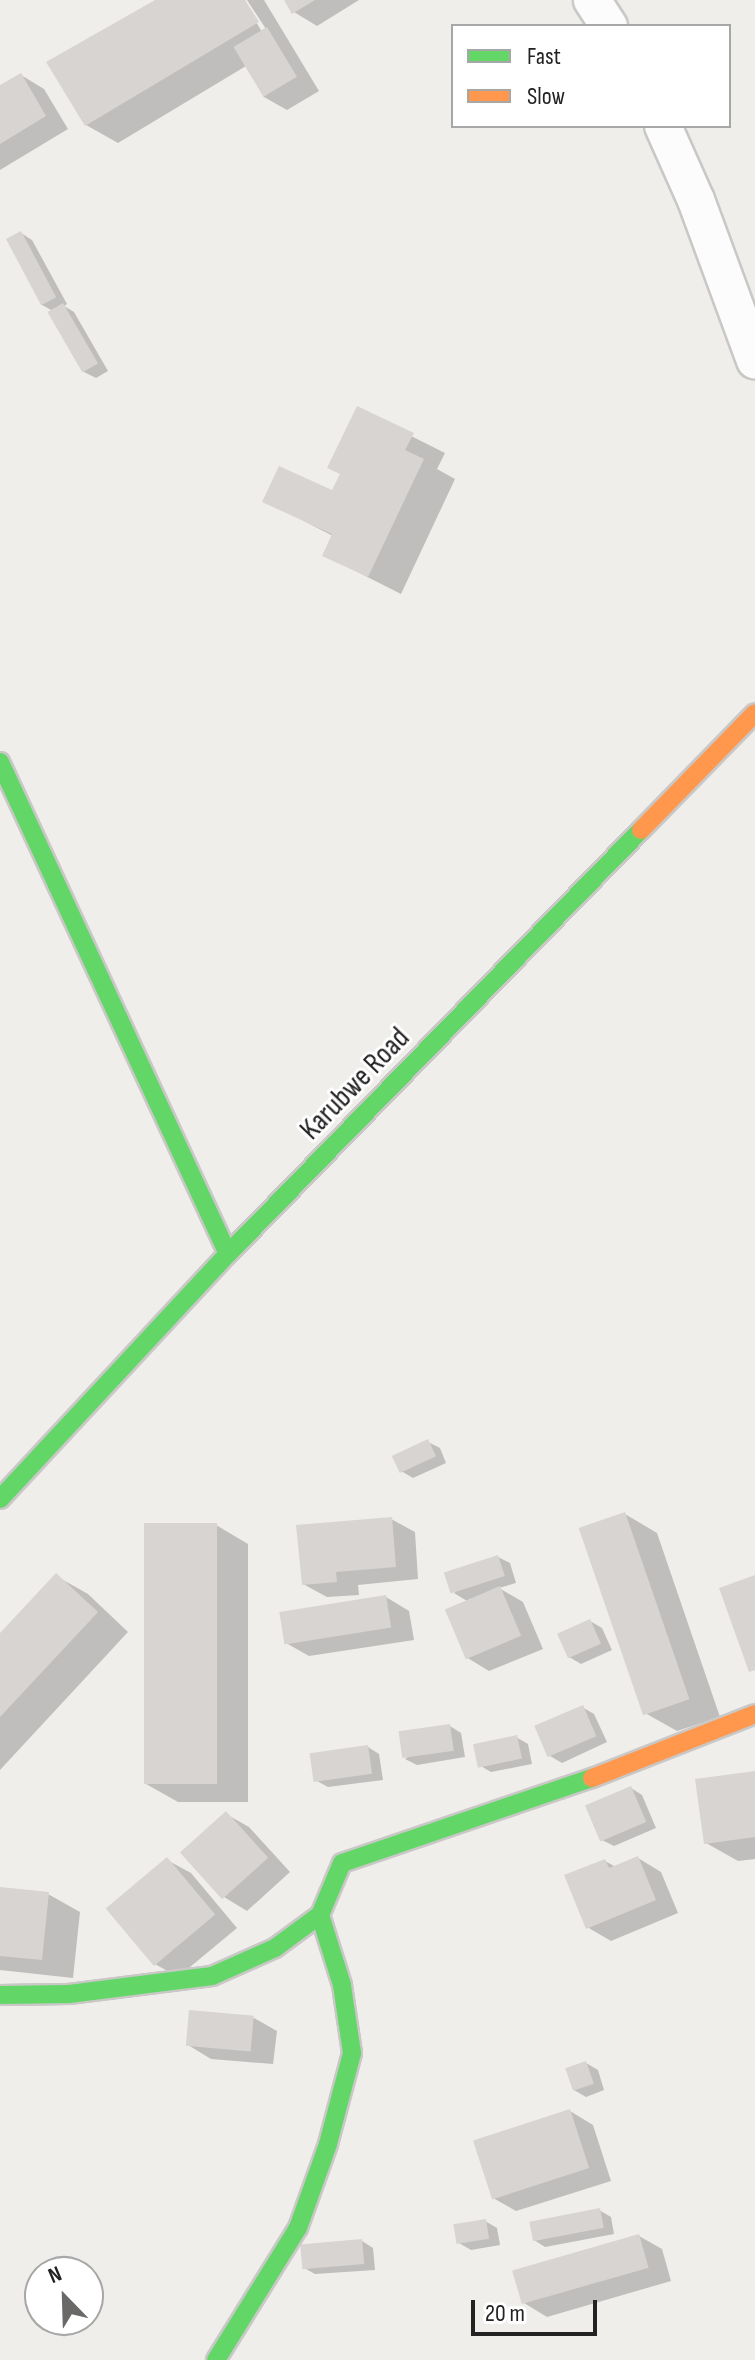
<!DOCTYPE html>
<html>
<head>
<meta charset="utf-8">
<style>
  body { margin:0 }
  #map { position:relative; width:755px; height:2360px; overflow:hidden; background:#f0eeeb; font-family:"Sofia Sans Condensed",sans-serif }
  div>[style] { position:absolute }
  .shadow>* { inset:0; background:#0003 }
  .building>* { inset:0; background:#d7d4d2; transform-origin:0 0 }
  .roads { filter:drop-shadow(2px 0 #c9c8c7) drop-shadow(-2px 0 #c9c8c7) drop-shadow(0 2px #c9c8c7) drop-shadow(0 -2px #c9c8c7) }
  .street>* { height:36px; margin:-18px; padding:0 18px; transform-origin:18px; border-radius:18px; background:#fdfcfc }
  .fast>* { height:18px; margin:-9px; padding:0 9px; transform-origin:9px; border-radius:9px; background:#63d668 }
  .slow>* { height:18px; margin:-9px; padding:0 9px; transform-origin:9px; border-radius:9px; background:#ff974d }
  span { translate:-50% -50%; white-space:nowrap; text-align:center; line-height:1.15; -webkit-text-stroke:6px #fff; paint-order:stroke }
  .street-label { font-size:30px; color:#222 }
  .legend { position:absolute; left:451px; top:24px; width:280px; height:104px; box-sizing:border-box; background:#fff; border:2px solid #a7a7a7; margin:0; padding:10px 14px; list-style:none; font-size:24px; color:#222 }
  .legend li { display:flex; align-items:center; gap:16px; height:40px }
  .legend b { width:40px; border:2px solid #a7a7a7 }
  .north { position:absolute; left:24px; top:2256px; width:80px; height:80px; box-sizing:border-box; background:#fff; border:2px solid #a7a7a7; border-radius:50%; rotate:337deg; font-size:22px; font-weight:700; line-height:32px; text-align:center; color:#222 }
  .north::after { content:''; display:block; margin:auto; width:28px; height:36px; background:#6a6968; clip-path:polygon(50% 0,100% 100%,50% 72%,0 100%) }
  .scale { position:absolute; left:471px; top:2300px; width:126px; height:36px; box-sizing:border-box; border:4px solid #222; border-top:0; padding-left:10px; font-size:24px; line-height:28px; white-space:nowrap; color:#222; -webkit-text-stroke:6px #fff; paint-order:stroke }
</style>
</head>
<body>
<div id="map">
  <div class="shadow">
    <div style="clip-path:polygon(159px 0,243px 0,262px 32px,266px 29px,247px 0,264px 0,319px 91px,287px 110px,264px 97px,246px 66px,118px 143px,86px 125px)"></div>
    <div style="clip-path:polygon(286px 0,359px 0,317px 26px,294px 12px)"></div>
    <div style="clip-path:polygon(21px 75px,44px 89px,68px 129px,0 170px,0 88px)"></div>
    <div style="clip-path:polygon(21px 233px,32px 240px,67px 304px,64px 306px,74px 312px,108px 371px,96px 378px,84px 372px,53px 311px,42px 305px)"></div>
    <div style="clip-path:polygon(357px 409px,445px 453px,437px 469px,455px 479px,401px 594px,324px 555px,333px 536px,265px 501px,333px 493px,342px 474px)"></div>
    <div style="clip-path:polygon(428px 1442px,440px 1448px,446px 1463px,413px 1478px,401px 1471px)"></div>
    <div style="clip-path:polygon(625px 1514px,657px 1533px,720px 1717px,677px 1731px,645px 1713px)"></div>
    <div style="clip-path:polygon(391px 1519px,415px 1532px,418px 1579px,358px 1585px,359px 1595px,327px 1597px,303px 1584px)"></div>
    <div style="clip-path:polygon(216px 1525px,248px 1544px,248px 1802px,178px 1802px,146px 1784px)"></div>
    <div style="clip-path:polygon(498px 1557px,510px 1563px,516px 1583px,499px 1588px,523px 1602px,543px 1649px,489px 1671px,466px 1657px,467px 1601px,454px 1593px)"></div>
    <div style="clip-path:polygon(56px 1576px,88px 1594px,128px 1632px,0 1770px,0 1636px)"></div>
    <div style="clip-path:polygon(386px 1597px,409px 1611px,414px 1640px,309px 1656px,286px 1643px)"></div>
    <div style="clip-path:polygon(590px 1621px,602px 1628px,612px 1650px,581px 1664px,569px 1657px)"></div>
    <div style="clip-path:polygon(582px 1707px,594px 1714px,607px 1742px,562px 1763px,550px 1756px)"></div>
    <div style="clip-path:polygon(450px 1726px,461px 1733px,465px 1757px,417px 1765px,405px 1759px)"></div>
    <div style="clip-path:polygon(516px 1737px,528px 1744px,532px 1764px,491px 1772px,479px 1765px)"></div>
    <div style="clip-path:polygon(368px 1747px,379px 1754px,383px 1780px,328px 1787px,317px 1781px)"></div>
    <div style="clip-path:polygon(755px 1773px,755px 1859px,738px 1861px,706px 1843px)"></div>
    <div style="clip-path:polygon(631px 1788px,642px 1795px,656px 1828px,614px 1846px,602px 1840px)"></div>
    <div style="clip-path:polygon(226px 1814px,249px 1827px,290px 1872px,247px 1911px,224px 1897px)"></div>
    <div style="clip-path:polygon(638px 1858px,661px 1872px,678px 1913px,611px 1941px,587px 1927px,605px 1861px,616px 1867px)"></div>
    <div style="clip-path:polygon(167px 1860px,191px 1873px,237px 1928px,178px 1977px,155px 1964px)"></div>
    <div style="clip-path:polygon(0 1889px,48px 1894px,80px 1912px,73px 1978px,0 1970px)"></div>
    <div style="clip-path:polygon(254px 2018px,277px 2031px,273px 2064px,211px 2059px,188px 2045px)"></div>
    <div style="clip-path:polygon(586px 2063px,598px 2070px,604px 2090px,586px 2097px,574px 2090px)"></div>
    <div style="clip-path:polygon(570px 2111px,593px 2125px,611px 2181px,516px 2211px,493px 2198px)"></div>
    <div style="clip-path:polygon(599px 2210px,611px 2217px,614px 2234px,545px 2247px,534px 2240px)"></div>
    <div style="clip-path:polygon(485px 2221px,497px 2228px,500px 2245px,471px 2250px,459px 2243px)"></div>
    <div style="clip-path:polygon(639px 2236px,662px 2249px,671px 2281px,547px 2317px,524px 2303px)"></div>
    <div style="clip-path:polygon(362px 2241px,373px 2248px,375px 2270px,315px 2274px,304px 2268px)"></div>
  </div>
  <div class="building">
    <div style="clip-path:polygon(155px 0,245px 0,259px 22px,85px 126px,46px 62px)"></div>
    <div style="clip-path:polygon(284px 0,315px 0,292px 14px)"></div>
    <div style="left:267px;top:27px;width:58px;height:39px;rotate:59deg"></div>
    <div style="clip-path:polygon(21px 73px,46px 116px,0 144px,0 85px)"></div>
    <div style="left:21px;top:231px;width:75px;height:17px;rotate:62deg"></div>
    <div style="left:63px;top:303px;width:70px;height:18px;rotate:60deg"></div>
    <div style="clip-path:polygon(357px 406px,414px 433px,405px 450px,424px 459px,368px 577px,322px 556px,332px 534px,262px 502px,279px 466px,332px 490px,340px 474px,327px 468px)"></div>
    <div style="left:428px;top:1439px;width:19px;height:40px;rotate:65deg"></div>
    <div style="left:625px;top:1512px;width:198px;height:49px;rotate:71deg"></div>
    <div style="clip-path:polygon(392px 1517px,396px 1567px,336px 1572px,337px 1582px,302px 1585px,296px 1525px)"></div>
    <div style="left:217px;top:1523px;width:261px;height:73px;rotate:90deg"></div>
    <div style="left:498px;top:1555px;width:22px;height:57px;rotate:72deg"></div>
    <div style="clip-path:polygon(56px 1573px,98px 1612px,0 1717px,0 1633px)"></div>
    <div style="clip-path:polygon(755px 1575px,755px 1670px,749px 1672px,719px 1588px)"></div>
    <div style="left:500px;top:1586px;width:54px;height:60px;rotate:67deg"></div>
    <div style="left:386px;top:1595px;width:33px;height:108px;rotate:81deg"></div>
    <div style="left:590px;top:1619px;width:27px;height:36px;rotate:66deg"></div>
    <div style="left:583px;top:1705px;width:34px;height:53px;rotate:67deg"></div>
    <div style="left:450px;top:1724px;width:27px;height:52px;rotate:82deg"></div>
    <div style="left:517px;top:1735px;width:24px;height:45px;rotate:78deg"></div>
    <div style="left:368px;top:1745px;width:29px;height:59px;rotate:82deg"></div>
    <div style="clip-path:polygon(755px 1771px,755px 1837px,704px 1844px,695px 1779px)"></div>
    <div style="left:631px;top:1786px;width:39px;height:50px;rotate:67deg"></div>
    <div style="left:226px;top:1811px;width:63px;height:62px;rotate:48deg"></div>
    <div style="clip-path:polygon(638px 1856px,656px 1900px,586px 1929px,564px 1875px,605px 1859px,609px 1868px)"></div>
    <div style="left:167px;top:1857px;width:75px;height:80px;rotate:50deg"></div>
    <div style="clip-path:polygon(0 1887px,49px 1892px,42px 1960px,0 1956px)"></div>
    <div style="left:189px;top:2010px;width:65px;height:36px;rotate:5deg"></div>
    <div style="left:586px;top:2061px;width:24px;height:22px;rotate:71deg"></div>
    <div style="left:570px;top:2109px;width:62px;height:102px;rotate:72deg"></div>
    <div style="left:600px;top:2208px;width:20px;height:72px;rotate:79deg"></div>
    <div style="left:486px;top:2219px;width:20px;height:33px;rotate:81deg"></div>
    <div style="left:639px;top:2234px;width:35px;height:132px;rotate:74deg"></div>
    <div style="left:362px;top:2239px;width:25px;height:62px;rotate:85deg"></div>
  </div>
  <div class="roads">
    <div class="street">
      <div style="left:592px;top:0;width:31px;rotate:57deg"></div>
      <div style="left:663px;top:126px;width:81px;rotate:66deg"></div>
      <div style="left:696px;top:200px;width:171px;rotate:69.8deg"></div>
    </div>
    <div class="fast">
      <div style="left:0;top:762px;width:542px;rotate:65.14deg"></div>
      <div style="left:0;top:1499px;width:335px;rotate:-47.1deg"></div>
      <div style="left:228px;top:1254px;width:592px;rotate:-45.75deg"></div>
      <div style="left:0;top:1995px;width:69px;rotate:-0.8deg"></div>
      <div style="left:69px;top:1994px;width:144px;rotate:-7.2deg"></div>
      <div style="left:212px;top:1976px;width:69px;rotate:-24deg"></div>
      <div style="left:275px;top:1948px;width:56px;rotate:-36.3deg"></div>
      <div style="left:320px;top:1915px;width:56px;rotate:-67.1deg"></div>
      <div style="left:342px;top:1863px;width:264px;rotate:-18.8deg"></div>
      <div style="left:216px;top:2360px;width:155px;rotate:-58.2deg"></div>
      <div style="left:298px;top:2228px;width:89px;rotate:-70.3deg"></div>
      <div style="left:328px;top:2144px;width:94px;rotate:-75.2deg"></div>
      <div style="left:352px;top:2053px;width:69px;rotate:-98.4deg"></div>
      <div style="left:342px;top:1985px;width:73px;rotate:-107.4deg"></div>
    </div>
    <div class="slow">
      <div style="left:641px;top:830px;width:163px;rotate:-45.7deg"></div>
      <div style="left:592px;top:1778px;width:175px;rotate:-21.4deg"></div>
    </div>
  </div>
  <div class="street-label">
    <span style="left:355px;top:1084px;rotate:-46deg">Karubwe Road</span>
  </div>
  <ul class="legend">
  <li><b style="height:10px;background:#63d668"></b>Fast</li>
  <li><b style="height:10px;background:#ff974d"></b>Slow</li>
  </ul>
  <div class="north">N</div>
  <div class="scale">20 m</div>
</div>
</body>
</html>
